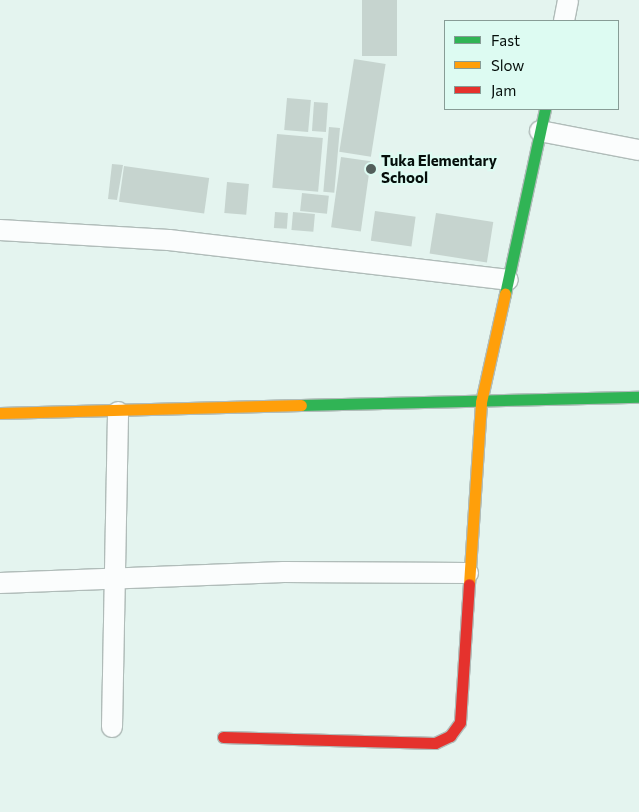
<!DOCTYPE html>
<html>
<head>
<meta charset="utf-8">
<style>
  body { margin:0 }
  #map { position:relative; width:639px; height:812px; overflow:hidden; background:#e4f4ef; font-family:Commissioner,sans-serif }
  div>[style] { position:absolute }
  .building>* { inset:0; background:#c6d4cf; transform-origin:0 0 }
  .roads { filter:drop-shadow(1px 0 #b0bcb9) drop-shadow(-1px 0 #b0bcb9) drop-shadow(0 1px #b0bcb9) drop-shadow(0 -1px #b0bcb9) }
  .street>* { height:20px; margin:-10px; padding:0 10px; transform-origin:10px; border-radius:10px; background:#fbfdfd }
  .fast>* { height:11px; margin:-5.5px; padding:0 5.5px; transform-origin:5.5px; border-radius:5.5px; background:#30b455 }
  .slow>* { height:11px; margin:-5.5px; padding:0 5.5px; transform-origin:5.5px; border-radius:5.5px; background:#ff9f0a }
  .jam>* { height:11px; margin:-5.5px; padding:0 5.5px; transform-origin:5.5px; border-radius:5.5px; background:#e5322d }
  .dots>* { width:14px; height:14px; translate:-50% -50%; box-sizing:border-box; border:2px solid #ddfbf2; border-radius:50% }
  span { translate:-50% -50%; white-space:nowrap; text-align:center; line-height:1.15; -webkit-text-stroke:4.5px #ddfbf2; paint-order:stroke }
  .poi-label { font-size:15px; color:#050e0b; font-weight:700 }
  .left { translate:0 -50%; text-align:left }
  .legend { position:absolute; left:444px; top:20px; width:175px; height:90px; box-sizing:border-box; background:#ddfbf2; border:1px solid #879c96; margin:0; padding:6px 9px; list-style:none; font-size:15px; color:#050e0b }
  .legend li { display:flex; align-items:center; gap:10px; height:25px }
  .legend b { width:25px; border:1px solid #879c96 }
</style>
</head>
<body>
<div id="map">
  <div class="building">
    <div style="left:362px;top:0;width:35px;height:56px"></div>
    <div style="left:354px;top:59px;width:32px;height:94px;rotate:9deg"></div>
    <div style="left:287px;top:98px;width:24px;height:32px;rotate:5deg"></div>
    <div style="left:314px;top:102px;width:14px;height:29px;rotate:4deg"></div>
    <div style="left:329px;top:127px;width:11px;height:65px;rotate:5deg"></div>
    <div style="left:277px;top:134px;width:46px;height:54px;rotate:5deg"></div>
    <div style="left:341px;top:157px;width:30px;height:71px;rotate:8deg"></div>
    <div style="clip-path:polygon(112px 164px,123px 165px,117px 200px,108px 199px)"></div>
    <div style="left:124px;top:166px;width:86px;height:36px;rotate:8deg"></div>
    <div style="left:227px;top:182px;width:22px;height:31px;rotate:5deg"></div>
    <div style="left:302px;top:193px;width:27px;height:18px;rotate:6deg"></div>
    <div style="left:375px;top:211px;width:41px;height:30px;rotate:8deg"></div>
    <div style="left:275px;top:212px;width:13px;height:16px;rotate:4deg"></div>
    <div style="left:293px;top:212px;width:22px;height:18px;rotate:5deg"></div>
    <div style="left:436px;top:213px;width:58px;height:41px;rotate:9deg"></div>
  </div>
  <div class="roads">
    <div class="street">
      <div style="left:564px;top:21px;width:21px;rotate:-79deg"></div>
      <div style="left:540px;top:131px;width:101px;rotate:10.9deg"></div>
      <div style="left:0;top:230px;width:169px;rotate:3.4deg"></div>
      <div style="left:169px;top:240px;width:341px;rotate:6.7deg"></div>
      <div style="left:0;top:583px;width:284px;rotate:-2.2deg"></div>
      <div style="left:284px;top:572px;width:184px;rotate:0.3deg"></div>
      <div style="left:112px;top:727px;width:315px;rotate:-88.9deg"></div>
    </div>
    <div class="fast">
      <div style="left:505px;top:294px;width:189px;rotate:-77.8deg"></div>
      <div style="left:301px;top:405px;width:338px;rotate:-1.4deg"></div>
    </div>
    <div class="slow">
      <div style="left:0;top:413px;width:301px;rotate:-1.5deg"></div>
      <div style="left:469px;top:584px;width:182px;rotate:-86.2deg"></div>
      <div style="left:481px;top:402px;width:111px;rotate:-77.5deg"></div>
    </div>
    <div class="jam">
      <div style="left:223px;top:737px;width:212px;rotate:1.6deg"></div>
      <div style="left:435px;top:743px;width:17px;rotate:-25deg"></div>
      <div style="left:450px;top:736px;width:17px;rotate:-54deg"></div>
      <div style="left:460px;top:722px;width:138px;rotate:-86.3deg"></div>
    </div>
  </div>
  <div class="dots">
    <div style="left:371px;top:169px;background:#535e5b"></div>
  </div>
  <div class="poi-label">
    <span class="left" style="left:381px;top:169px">Tuka Elementary<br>School</span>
  </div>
  <ul class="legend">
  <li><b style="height:6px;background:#30b455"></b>Fast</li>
  <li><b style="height:6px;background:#ff9f0a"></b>Slow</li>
  <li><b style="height:6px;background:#e5322d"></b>Jam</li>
  </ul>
</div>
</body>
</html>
